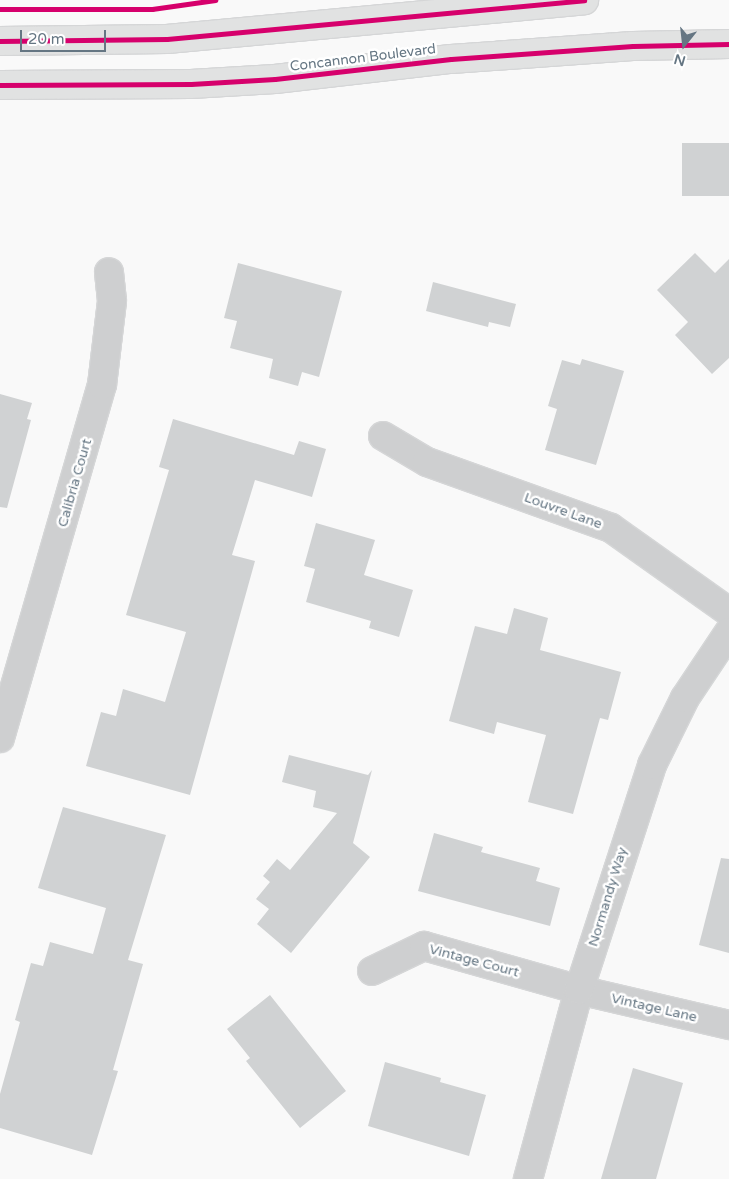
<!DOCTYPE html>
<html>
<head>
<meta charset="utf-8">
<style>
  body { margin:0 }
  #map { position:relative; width:729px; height:1179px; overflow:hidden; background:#f9f9f9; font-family:"Varela Round",sans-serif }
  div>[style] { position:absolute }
  .building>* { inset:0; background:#d0d2d3; transform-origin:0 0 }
  .roads { filter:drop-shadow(1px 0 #d5d6d7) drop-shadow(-1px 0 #d5d6d7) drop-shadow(0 1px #d5d6d7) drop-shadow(0 -1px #d5d6d7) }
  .minor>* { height:28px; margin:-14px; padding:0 14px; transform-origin:14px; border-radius:14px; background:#cecfd0 }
  .tertiary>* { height:28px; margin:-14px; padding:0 14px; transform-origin:14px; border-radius:14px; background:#cecfd0 }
  .secondary>* { height:28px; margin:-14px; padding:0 14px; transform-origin:14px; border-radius:14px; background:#e1e2e2 }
  .cycleway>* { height:5px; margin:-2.5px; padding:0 2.5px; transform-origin:2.5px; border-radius:2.5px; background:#d6006c }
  span { translate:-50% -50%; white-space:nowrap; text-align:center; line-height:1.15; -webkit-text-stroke:5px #fff; paint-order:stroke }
  .street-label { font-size:14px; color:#657683 }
  .north { position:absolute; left:659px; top:20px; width:50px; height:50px; -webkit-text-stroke:4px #fff; paint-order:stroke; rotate:196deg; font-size:14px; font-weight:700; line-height:20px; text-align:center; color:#657683 }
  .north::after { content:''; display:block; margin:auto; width:18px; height:22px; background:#657683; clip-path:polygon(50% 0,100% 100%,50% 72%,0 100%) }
  .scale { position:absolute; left:20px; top:30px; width:86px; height:22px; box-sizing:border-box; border:2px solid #657683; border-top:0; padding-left:6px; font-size:15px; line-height:18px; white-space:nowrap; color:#657683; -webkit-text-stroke:4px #fff; paint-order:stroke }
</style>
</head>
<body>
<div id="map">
  <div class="building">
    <div style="left:729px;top:143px;width:53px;height:47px;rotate:90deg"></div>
    <div style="clip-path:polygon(695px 253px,715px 273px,729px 259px,729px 358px,712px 374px,675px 335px,688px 322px,657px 290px)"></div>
    <div style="clip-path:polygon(238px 263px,342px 291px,319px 377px,302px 372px,298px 386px,269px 378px,273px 359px,230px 348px,237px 321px,224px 318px)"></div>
    <div style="clip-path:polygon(433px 282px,516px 304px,510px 327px,489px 322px,488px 327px,426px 311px)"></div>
    <div style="clip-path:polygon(582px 359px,624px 371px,596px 465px,545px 450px,557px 409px,548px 406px,562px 360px,580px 365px)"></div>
    <div style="clip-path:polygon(0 394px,32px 403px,27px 419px,31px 420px,7px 508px,0 507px)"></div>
    <div style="clip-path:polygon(173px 419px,294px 455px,299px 441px,326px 449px,312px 497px,255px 480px,232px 555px,255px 561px,190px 795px,86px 766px,101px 712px,116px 716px,123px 689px,165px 702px,186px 632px,126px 615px,169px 470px,159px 467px)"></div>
    <div style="clip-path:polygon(316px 523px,375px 540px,364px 575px,413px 590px,399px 637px,369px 628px,371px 621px,306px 602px,315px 569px,304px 566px)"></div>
    <div style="clip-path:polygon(514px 608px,548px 618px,540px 650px,621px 672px,608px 720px,600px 718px,573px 814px,528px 802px,546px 735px,497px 722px,494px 734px,449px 721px,475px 626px,507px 634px)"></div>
    <div style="clip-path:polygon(289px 755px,368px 775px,372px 770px,353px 843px,370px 857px,291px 953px,257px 924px,269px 909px,256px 899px,270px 882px,263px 876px,277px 859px,290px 870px,337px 813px,313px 807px,316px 791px,282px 782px)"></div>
    <div style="clip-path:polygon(63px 807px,166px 835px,128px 960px,143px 964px,113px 1070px,118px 1071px,92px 1155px,0 1128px,0 1094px,20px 1022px,15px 1020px,31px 963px,43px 966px,50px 942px,93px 954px,106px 908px,38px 888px)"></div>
    <div style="clip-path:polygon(434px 833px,483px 847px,481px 852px,540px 868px,536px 881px,560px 888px,550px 926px,418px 891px)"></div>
    <div style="clip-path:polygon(721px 858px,729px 859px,729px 953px,699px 945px)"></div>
    <div style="clip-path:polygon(270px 995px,346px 1091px,300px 1128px,246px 1061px,250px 1058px,227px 1029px)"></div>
    <div style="clip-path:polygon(385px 1062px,441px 1078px,440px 1082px,486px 1095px,469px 1156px,368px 1126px)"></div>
    <div style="clip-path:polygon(633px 1068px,683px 1083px,656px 1179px,601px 1179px)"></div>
  </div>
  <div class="roads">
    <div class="minor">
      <div style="left:383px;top:436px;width:51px;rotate:30.6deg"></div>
      <div style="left:427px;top:462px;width:195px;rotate:19.7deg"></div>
      <div style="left:611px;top:528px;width:145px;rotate:35.4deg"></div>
      <div style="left:0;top:738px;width:367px;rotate:-73.9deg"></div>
      <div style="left:102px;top:385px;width:85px;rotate:-83.2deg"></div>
      <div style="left:112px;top:301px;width:29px;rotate:-96deg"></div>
      <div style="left:372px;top:971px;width:58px;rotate:-25.7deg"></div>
      <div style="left:424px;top:946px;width:161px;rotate:15.8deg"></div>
      <div style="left:579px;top:990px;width:154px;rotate:13.1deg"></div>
    </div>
    <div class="tertiary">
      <div style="left:528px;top:1179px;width:196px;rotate:-74.9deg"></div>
      <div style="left:579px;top:990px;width:237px;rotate:-72deg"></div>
      <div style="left:652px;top:765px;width:75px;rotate:-63.8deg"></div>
      <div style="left:685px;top:698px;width:79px;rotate:-56.3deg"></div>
    </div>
    <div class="secondary">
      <div style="left:0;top:41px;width:167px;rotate:-0.7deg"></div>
      <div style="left:167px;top:39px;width:419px;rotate:-5.3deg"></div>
      <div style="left:0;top:85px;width:191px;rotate:-0.3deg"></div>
      <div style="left:191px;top:84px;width:84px;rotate:-3.4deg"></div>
      <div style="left:275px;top:79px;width:177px;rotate:-6.5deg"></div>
      <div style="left:451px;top:59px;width:182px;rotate:-4.1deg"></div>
      <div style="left:633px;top:46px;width:96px;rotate:-1.2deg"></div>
    </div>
  </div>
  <div class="cycleway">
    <div style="left:0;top:9px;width:152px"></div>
    <div style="left:152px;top:9px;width:64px;rotate:-8.1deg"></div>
    <div style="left:0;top:41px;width:167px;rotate:-0.7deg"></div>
    <div style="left:167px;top:39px;width:419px;rotate:-5.3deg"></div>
    <div style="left:0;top:85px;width:191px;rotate:-0.3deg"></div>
    <div style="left:191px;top:84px;width:84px;rotate:-3.4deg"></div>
    <div style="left:275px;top:79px;width:177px;rotate:-6.5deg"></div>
    <div style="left:451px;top:59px;width:182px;rotate:-4.1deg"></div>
    <div style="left:633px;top:46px;width:96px;rotate:-1.2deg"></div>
  </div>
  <div class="street-label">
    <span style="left:363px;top:58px;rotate:-7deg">Concannon Boulevard</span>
    <span style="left:75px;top:483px;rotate:-74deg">Calibria Court</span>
    <span style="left:563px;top:511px;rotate:20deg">Louvre Lane</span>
    <span style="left:608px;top:897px;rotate:-73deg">Normandy Way</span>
    <span style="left:474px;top:961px;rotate:15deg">Vintage Court</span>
    <span style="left:654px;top:1008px;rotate:13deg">Vintage Lane</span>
  </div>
  <div class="north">N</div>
  <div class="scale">20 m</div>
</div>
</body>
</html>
